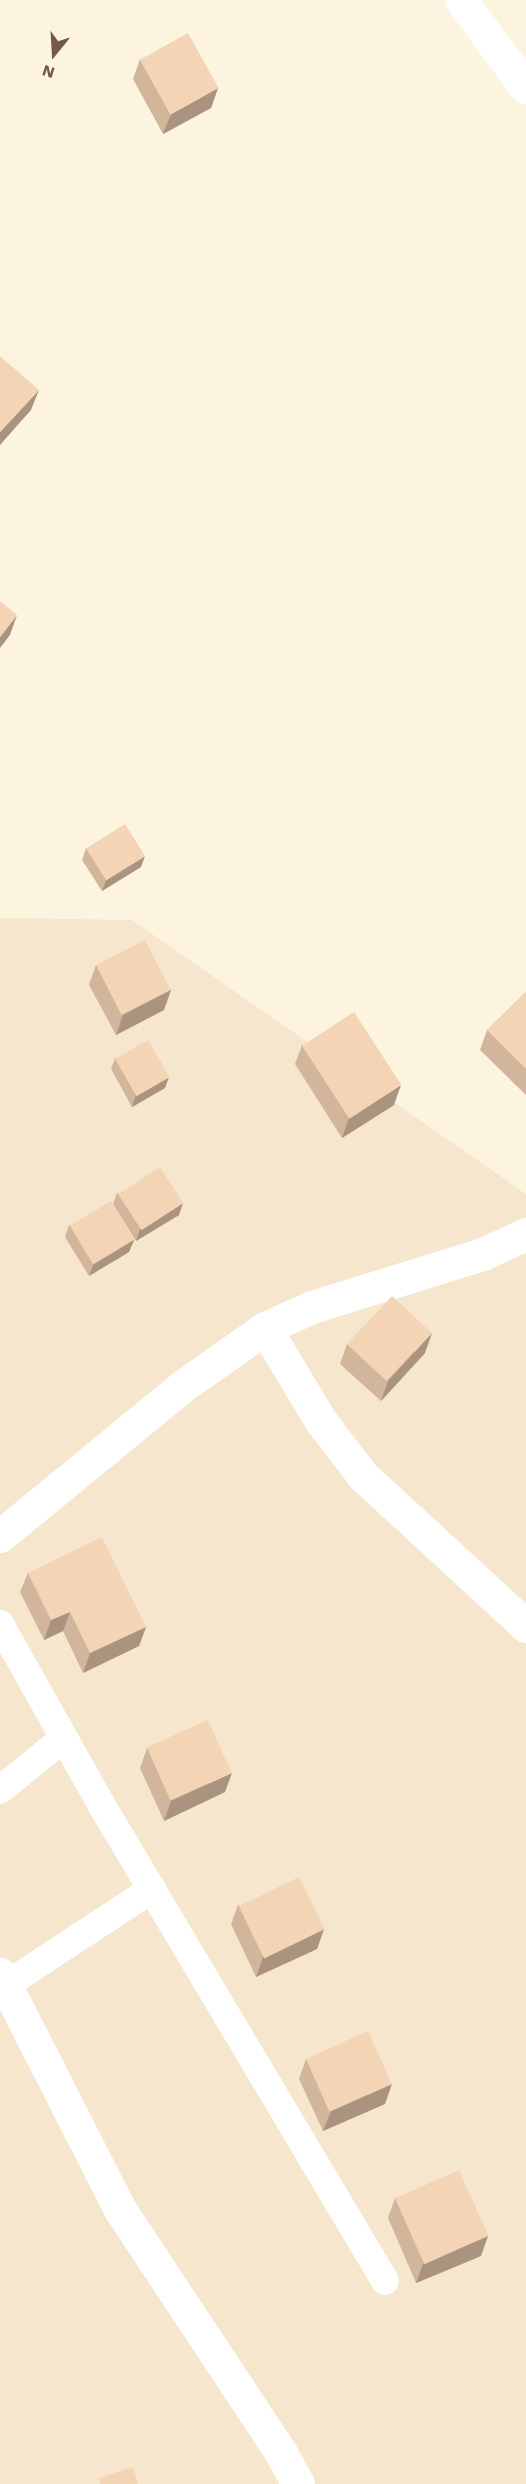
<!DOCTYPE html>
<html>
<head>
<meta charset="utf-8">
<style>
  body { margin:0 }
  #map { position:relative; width:526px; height:2484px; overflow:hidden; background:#fdf4df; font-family:"Work Sans",sans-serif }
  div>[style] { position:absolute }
  .residential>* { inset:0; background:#f5e6cd }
  .service>* { height:28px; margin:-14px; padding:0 14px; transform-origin:14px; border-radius:14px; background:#fff }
  .minor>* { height:33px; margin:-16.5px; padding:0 16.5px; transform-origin:16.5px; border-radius:16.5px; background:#fff }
  .wall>* { inset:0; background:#d1b69c }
  .shaded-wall>* { inset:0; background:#aa947f }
  .building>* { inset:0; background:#f3d4b5; transform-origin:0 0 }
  span { translate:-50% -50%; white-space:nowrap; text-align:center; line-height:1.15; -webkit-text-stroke:4.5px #fff7e6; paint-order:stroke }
  .north { position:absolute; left:24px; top:24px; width:60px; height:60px; -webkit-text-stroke:4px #fff7e6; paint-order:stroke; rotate:198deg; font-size:16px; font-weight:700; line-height:24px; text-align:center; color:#745a46 }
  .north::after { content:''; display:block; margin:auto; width:21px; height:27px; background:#745a46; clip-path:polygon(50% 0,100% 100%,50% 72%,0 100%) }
</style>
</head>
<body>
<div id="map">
  <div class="residential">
    <div style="clip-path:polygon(0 918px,132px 920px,526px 1194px,526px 2484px,0 2484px)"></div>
  </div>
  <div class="service">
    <div style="left:0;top:1624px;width:206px;rotate:60.7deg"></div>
    <div style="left:101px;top:1804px;width:555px;rotate:59.23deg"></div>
    <div style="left:0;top:1790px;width:82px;rotate:-39.1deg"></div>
    <div style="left:6px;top:1985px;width:175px;rotate:-33.3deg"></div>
  </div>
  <div class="minor">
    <div style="left:461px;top:0;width:109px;rotate:53.5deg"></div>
    <div style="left:265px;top:1328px;width:107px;rotate:59.1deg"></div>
    <div style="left:320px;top:1420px;width:71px;rotate:52.5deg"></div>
    <div style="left:363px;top:1476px;width:222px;rotate:42.6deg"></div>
    <div style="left:0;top:1536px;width:238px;rotate:-39.4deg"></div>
    <div style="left:184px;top:1385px;width:99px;rotate:-35.1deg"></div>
    <div style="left:265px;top:1328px;width:51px;rotate:-24.1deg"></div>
    <div style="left:312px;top:1307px;width:181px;rotate:-17.3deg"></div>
    <div style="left:485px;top:1253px;width:45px;rotate:-24.9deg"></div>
    <div style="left:0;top:1974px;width:266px;rotate:63deg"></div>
    <div style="left:121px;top:2211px;width:290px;rotate:56.5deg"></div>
    <div style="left:281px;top:2453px;width:35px;rotate:61deg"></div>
  </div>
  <div class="wall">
    <div style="clip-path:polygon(140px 59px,218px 88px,211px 108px,163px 134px,133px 79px)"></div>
    <div style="clip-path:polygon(86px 848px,141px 867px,102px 891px,82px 860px)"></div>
    <div style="clip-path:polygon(96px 965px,171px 990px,164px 1010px,116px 1035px,89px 985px)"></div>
    <div style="clip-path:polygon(526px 992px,526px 1095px,480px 1050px,487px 1030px)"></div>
    <div style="clip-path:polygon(302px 1045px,394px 1105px,342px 1138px,295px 1064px)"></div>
    <div style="clip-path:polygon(115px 1058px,165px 1088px,132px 1107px,111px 1069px)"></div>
    <div style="clip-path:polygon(117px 1193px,179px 1215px,136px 1241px,113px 1204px)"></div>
    <div style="clip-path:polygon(69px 1225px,134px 1240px,129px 1252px,89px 1276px,65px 1237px)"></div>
    <div style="clip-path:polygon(347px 1344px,425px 1353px,381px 1401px,340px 1364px)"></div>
    <div style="clip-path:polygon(28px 1573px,146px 1627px,139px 1646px,83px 1673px,63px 1631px,44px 1640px,20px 1592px)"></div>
    <div style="clip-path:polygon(147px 1748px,225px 1792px,164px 1821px,140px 1768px)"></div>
    <div style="clip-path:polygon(238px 1905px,324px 1929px,317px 1949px,256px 1977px,231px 1924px)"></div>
    <div style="clip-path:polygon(306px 2059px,385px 2104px,323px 2131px,299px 2079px)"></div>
    <div style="clip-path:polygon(395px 2198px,481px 2256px,416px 2283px,388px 2218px)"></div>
  </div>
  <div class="shaded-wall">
    <div style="clip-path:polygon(218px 88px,211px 108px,163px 134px,171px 114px)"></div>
    <div style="clip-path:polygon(39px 390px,31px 410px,0 445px,0 432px)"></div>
    <div style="clip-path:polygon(17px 615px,10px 635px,0 648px,0 637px)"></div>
    <div style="clip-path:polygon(145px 856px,141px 867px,102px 891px,106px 880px)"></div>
    <div style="clip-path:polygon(171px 990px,164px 1010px,116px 1035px,123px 1015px)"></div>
    <div style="clip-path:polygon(169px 1077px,165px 1088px,132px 1107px,136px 1095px)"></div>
    <div style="clip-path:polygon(401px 1085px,394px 1105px,342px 1138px,349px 1118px)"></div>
    <div style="clip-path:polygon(183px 1203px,179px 1215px,136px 1241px,140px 1229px)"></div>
    <div style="clip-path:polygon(134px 1240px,129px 1252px,89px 1276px,93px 1265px)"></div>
    <div style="clip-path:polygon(432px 1333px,425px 1353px,381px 1401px,388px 1381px)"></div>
    <div style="clip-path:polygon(70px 1612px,63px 1631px,44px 1640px,51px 1620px)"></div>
    <div style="clip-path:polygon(146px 1627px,139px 1646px,83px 1673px,90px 1653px)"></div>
    <div style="clip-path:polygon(232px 1773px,225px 1792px,164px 1821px,171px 1801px)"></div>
    <div style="clip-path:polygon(324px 1929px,317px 1949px,256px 1977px,263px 1957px)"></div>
    <div style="clip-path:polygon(392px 2084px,385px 2104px,323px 2131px,331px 2111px)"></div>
    <div style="clip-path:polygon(488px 2236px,481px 2256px,416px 2283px,423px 2264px)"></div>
  </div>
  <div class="building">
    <div style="left:188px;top:33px;width:63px;height:55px;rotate:61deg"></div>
    <div style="clip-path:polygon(0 356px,39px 390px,0 432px)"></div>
    <div style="clip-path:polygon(0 601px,17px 615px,0 637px)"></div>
    <div style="left:125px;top:824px;width:38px;height:46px;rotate:58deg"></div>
    <div style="left:145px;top:940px;width:56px;height:55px;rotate:63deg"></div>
    <div style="clip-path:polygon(526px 992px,526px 1069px,487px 1030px)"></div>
    <div style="left:354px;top:1012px;width:87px;height:62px;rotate:57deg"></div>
    <div style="left:148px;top:1040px;width:43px;height:38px;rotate:60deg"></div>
    <div style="left:160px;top:1167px;width:43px;height:50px;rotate:57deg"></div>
    <div style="left:111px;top:1201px;width:45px;height:48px;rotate:59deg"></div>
    <div style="left:392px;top:1296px;width:54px;height:66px;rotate:43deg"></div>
    <div style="clip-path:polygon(102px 1537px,146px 1627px,90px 1653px,70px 1612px,51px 1620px,28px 1573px)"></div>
    <div style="left:208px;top:1720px;width:58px;height:67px;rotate:66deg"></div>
    <div style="left:299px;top:1877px;width:58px;height:67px;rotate:64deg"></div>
    <div style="left:368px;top:2031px;width:58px;height:68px;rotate:66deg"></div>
    <div style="left:459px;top:2170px;width:72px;height:70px;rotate:66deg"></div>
    <div style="clip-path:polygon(133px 2467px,138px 2484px,100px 2484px,99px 2478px)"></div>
  </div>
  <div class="north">N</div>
</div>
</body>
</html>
